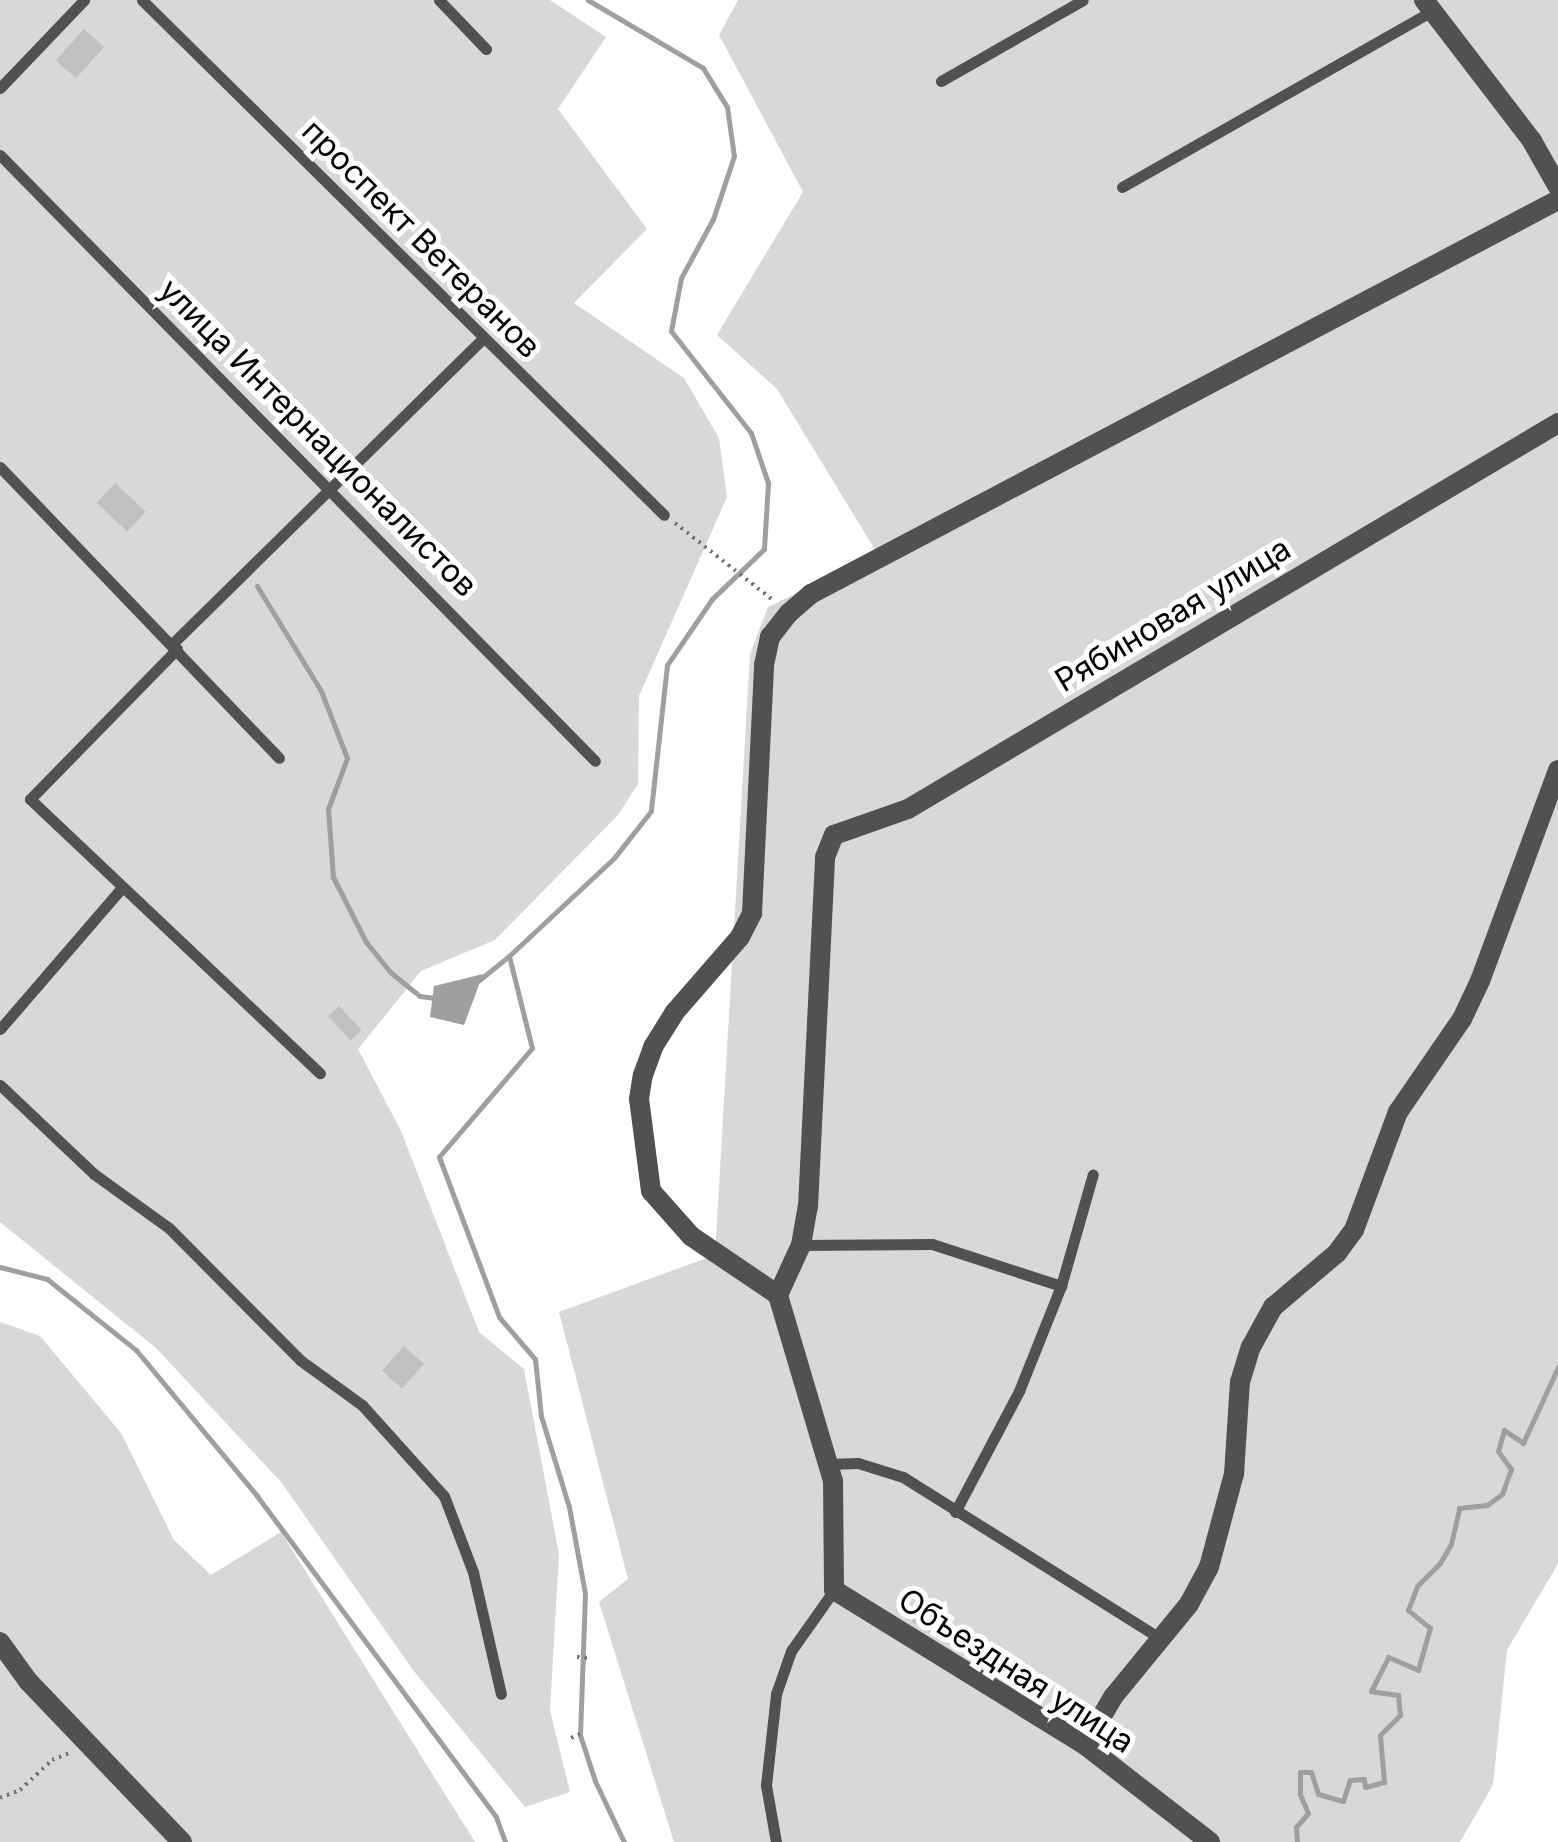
<!DOCTYPE html>
<html>
<head>
<meta charset="utf-8">
<style>
  body { margin:0 }
  #map { position:relative; width:1558px; height:1842px; overflow:hidden; background:#fff; font-family:Inter,sans-serif }
  div>[style] { position:absolute }
  .green>* { inset:0; background:#d8d8d8 }
  .water>* { inset:0; background:#9f9f9f }
  .stream>* { height:5px; margin:-2.5px; padding:0 2.5px; transform-origin:2.5px; border-radius:2.5px; background:#9f9f9f }
  .building>* { inset:0; background:#c0c0c0; transform-origin:0 0 }
  .path>* { height:4px; margin-top:-2px; transform-origin:0; background:repeating-linear-gradient(90deg,#737373 0 2.5px,transparent 0 7.5px) }
  .service>* { height:11px; margin:-5.5px; padding:0 5.5px; transform-origin:5.5px; border-radius:5.5px; background:#515151 }
  .minor>* { height:20px; margin:-10px; padding:0 10px; transform-origin:10px; border-radius:10px; background:#515151 }
  span { translate:-50% -50%; white-space:nowrap; text-align:center; line-height:1.15; -webkit-text-stroke:10px #fff; paint-order:stroke }
  .street-label { font-size:32px; color:#000 }
</style>
</head>
<body>
<div id="map">
  <div class="green">
    <div style="clip-path:polygon(0 0,550px 0,606px 37px,558px 109px,647px 229px,574px 303px,684px 378px,719px 438px,727px 497px,639px 696px,638px 784px,618px 815px,495px 940px,421px 971px,358px 1049px,401px 1131px,479px 1332px,524px 1369px,559px 1554px,550px 1710px,570px 1792px,525px 1807px,413px 1670px,281px 1482px,156px 1348px,0 1222px)"></div>
    <div style="clip-path:polygon(738px 0,1558px 0,1558px 1564px,1507px 1650px,1493px 1785px,1460px 1842px,674px 1842px,599px 1602px,628px 1579px,559px 1312px,715px 1255px,750px 654px,768px 607px,877px 553px,777px 389px,717px 335px,803px 192px,719px 35px)"></div>
    <div style="clip-path:polygon(0 1322px,40px 1336px,121px 1433px,174px 1540px,211px 1575px,281px 1532px,475px 1842px,0 1842px)"></div>
  </div>
  <div class="water">
    <div style="clip-path:polygon(483px 974px,464px 1025px,430px 1017px,434px 986px)"></div>
  </div>
  <div class="stream">
    <div style="left:588px;top:0;width:134px;rotate:30.6deg"></div>
    <div style="left:703px;top:68px;width:46px;rotate:58.4deg"></div>
    <div style="left:727px;top:107px;width:49px;rotate:81.9deg"></div>
    <div style="left:734px;top:156px;width:66px;rotate:108.4deg"></div>
    <div style="left:713px;top:219px;width:67px;rotate:118.5deg"></div>
    <div style="left:681px;top:278px;width:54px;rotate:100.7deg"></div>
    <div style="left:671px;top:331px;width:130px;rotate:51.9deg"></div>
    <div style="left:751px;top:433px;width:53px;rotate:71.2deg"></div>
    <div style="left:768px;top:483px;width:66px;rotate:93.5deg"></div>
    <div style="left:764px;top:549px;width:72px;rotate:136.1deg"></div>
    <div style="left:712px;top:599px;width:80px;rotate:124.3deg"></div>
    <div style="left:667px;top:665px;width:147px;rotate:96.3deg"></div>
    <div style="left:651px;top:811px;width:60px;rotate:128.2deg"></div>
    <div style="left:614px;top:858px;width:144px;rotate:137deg"></div>
    <div style="left:509px;top:956px;width:95px;rotate:76deg"></div>
    <div style="left:532px;top:1048px;width:143px;rotate:130.5deg"></div>
    <div style="left:439px;top:1157px;width:171px;rotate:69.4deg"></div>
    <div style="left:499px;top:1317px;width:55px;rotate:49.4deg"></div>
    <div style="left:535px;top:1359px;width:57px;rotate:84deg"></div>
    <div style="left:541px;top:1416px;width:95px;rotate:72.9deg"></div>
    <div style="left:569px;top:1507px;width:87px;rotate:79.5deg"></div>
    <div style="left:585px;top:1593px;width:142px;rotate:92deg"></div>
    <div style="left:580px;top:1735px;width:48px;rotate:71.9deg"></div>
    <div style="left:595px;top:1781px;width:68px;rotate:64.6deg"></div>
    <div style="left:257px;top:586px;width:123px;rotate:58.6deg"></div>
    <div style="left:321px;top:691px;width:72px;rotate:68.8deg"></div>
    <div style="left:347px;top:758px;width:54px;rotate:110.4deg"></div>
    <div style="left:328px;top:809px;width:68px;rotate:85.8deg"></div>
    <div style="left:333px;top:877px;width:73px;rotate:63.1deg"></div>
    <div style="left:366px;top:942px;width:38px;rotate:51deg"></div>
    <div style="left:390px;top:972px;width:38px;rotate:39deg"></div>
    <div style="left:420px;top:996px;width:15px;rotate:8deg"></div>
    <div style="left:478px;top:981px;width:40px;rotate:-39deg"></div>
    <div style="left:0;top:1267px;width:49px;rotate:14.3deg"></div>
    <div style="left:47px;top:1279px;width:114px;rotate:38.6deg"></div>
    <div style="left:136px;top:1350px;width:190px;rotate:50.3deg"></div>
    <div style="left:257px;top:1496px;width:400px;rotate:53.3deg"></div>
    <div style="left:496px;top:1817px;width:27px;rotate:70deg"></div>
    <div style="left:1297px;top:1842px;width:15px;rotate:-94deg"></div>
    <div style="left:1296px;top:1827px;width:18px;rotate:-49deg"></div>
    <div style="left:1308px;top:1813px;width:21px;rotate:-113deg"></div>
    <div style="left:1300px;top:1794px;width:22px;rotate:-90deg"></div>
    <div style="left:1300px;top:1772px;width:11px"></div>
    <div style="left:1311px;top:1772px;width:23px;rotate:72deg"></div>
    <div style="left:1318px;top:1794px;width:26px;rotate:16deg"></div>
    <div style="left:1343px;top:1801px;width:22px;rotate:-72deg"></div>
    <div style="left:1350px;top:1780px;width:14px;rotate:-4deg"></div>
    <div style="left:1364px;top:1779px;width:8px;rotate:83deg"></div>
    <div style="left:1365px;top:1787px;width:20px;rotate:-15deg"></div>
    <div style="left:1384px;top:1782px;width:47px;rotate:-94.9deg"></div>
    <div style="left:1380px;top:1735px;width:28px;rotate:-45deg"></div>
    <div style="left:1400px;top:1715px;width:20px;rotate:-96deg"></div>
    <div style="left:1398px;top:1695px;width:27px;rotate:-172deg"></div>
    <div style="left:1371px;top:1691px;width:38px;rotate:-63deg"></div>
    <div style="left:1388px;top:1657px;width:33px;rotate:23deg"></div>
    <div style="left:1418px;top:1670px;width:44px;rotate:-74.1deg"></div>
    <div style="left:1430px;top:1628px;width:28px;rotate:-141deg"></div>
    <div style="left:1408px;top:1610px;width:26px;rotate:-69deg"></div>
    <div style="left:1417px;top:1586px;width:33px;rotate:-45deg"></div>
    <div style="left:1440px;top:1563px;width:22px;rotate:-60deg"></div>
    <div style="left:1451px;top:1544px;width:37px;rotate:-77deg"></div>
    <div style="left:1459px;top:1508px;width:28px;rotate:-6deg"></div>
    <div style="left:1487px;top:1505px;width:19px;rotate:-36deg"></div>
    <div style="left:1502px;top:1494px;width:27px;rotate:-70deg"></div>
    <div style="left:1511px;top:1469px;width:22px;rotate:-126deg"></div>
    <div style="left:1498px;top:1451px;width:22px;rotate:-74deg"></div>
    <div style="left:1504px;top:1430px;width:23px;rotate:34deg"></div>
    <div style="left:1523px;top:1443px;width:84px;rotate:-65.3deg"></div>
  </div>
  <div class="building">
    <div style="left:84px;top:29px;width:27px;height:42px;rotate:42deg"></div>
    <div style="left:115px;top:483px;width:42px;height:27px;rotate:43deg"></div>
    <div style="left:339px;top:1006px;width:33px;height:15px;rotate:47deg"></div>
    <div style="left:404px;top:1346px;width:27px;height:33px;rotate:42deg"></div>
    <div style="left:920px;top:1607px;width:26px;height:17px;rotate:29deg"></div>
  </div>
  <div class="path">
    <div style="left:675px;top:523px;width:126px;rotate:38.2deg"></div>
    <div style="left:577px;top:1657px;width:13px;rotate:4deg"></div>
    <div style="left:571px;top:1738px;width:13px;rotate:-23deg"></div>
    <div style="left:0;top:1798px;width:22px;rotate:-22deg"></div>
    <div style="left:20px;top:1790px;width:44px;rotate:-43.2deg"></div>
    <div style="left:52px;top:1760px;width:18px;rotate:-22deg"></div>
  </div>
  <div class="service">
    <div style="left:142px;top:0;width:733px;rotate:44.61deg"></div>
    <div style="left:439px;top:0;width:68px;rotate:46.2deg"></div>
    <div style="left:941px;top:81px;width:163px;rotate:-29.7deg"></div>
    <div style="left:0;top:88px;width:122px;rotate:-46.3deg"></div>
    <div style="left:0;top:155px;width:849px;rotate:45.52deg"></div>
    <div style="left:1122px;top:187px;width:358px;rotate:-29.6deg"></div>
    <div style="left:0;top:467px;width:403px;rotate:46.2deg"></div>
    <div style="left:172px;top:644px;width:433px;rotate:-44.5deg"></div>
    <div style="left:177px;top:649px;width:210px;rotate:134.4deg"></div>
    <div style="left:30px;top:799px;width:399px;rotate:43.4deg"></div>
    <div style="left:0;top:1029px;width:185px;rotate:-49.2deg"></div>
    <div style="left:0;top:1085px;width:129px;rotate:43.4deg"></div>
    <div style="left:94px;top:1174px;width:92px;rotate:35.8deg"></div>
    <div style="left:169px;top:1228px;width:186px;rotate:45.2deg"></div>
    <div style="left:300px;top:1360px;width:77px;rotate:36deg"></div>
    <div style="left:362px;top:1405px;width:122px;rotate:48deg"></div>
    <div style="left:444px;top:1496px;width:81px;rotate:69.1deg"></div>
    <div style="left:473px;top:1572px;width:125px;rotate:77.1deg"></div>
    <div style="left:801px;top:1245px;width:131px;rotate:-0.4deg"></div>
    <div style="left:932px;top:1244px;width:136px;rotate:18deg"></div>
    <div style="left:828px;top:1464px;width:30px;rotate:-2deg"></div>
    <div style="left:858px;top:1463px;width:47px;rotate:17.3deg"></div>
    <div style="left:903px;top:1477px;width:305px;rotate:32.1deg"></div>
    <div style="left:955px;top:1512px;width:137px;rotate:-62.1deg"></div>
    <div style="left:1019px;top:1391px;width:113px;rotate:-68.2deg"></div>
    <div style="left:1061px;top:1286px;width:116px;rotate:-74.1deg"></div>
    <div style="left:776px;top:1842px;width:58px;rotate:-100deg"></div>
    <div style="left:766px;top:1785px;width:92px;rotate:-83.7deg"></div>
    <div style="left:776px;top:1694px;width:46px;rotate:-70.8deg"></div>
    <div style="left:791px;top:1651px;width:75px;rotate:-54.8deg"></div>
  </div>
  <div class="minor">
    <div style="left:1424px;top:0;width:178px;rotate:52.5deg"></div>
    <div style="left:1532px;top:141px;width:53px;rotate:60.5deg"></div>
    <div style="left:778px;top:1295px;width:55px;rotate:-65.3deg"></div>
    <div style="left:801px;top:1245px;width:39px;rotate:-80deg"></div>
    <div style="left:808px;top:1207px;width:350px;rotate:-87.2deg"></div>
    <div style="left:825px;top:857px;width:24px;rotate:-68deg"></div>
    <div style="left:834px;top:835px;width:78px;rotate:-19.4deg"></div>
    <div style="left:908px;top:809px;width:756px;rotate:-30.7deg"></div>
    <div style="left:0;top:1642px;width:48px;rotate:54.3deg"></div>
    <div style="left:28px;top:1681px;width:223px;rotate:46.3deg"></div>
    <div style="left:1085px;top:1745px;width:56px;rotate:-59.7deg"></div>
    <div style="left:1113px;top:1697px;width:120px;rotate:-50.7deg"></div>
    <div style="left:1189px;top:1604px;width:42px;rotate:-61.6deg"></div>
    <div style="left:1209px;top:1567px;width:96px;rotate:-75deg"></div>
    <div style="left:1234px;top:1474px;width:92px;rotate:-86.3deg"></div>
    <div style="left:1240px;top:1382px;width:37px;rotate:-73deg"></div>
    <div style="left:1251px;top:1347px;width:46px;rotate:-61.2deg"></div>
    <div style="left:1273px;top:1307px;width:84px;rotate:-40.2deg"></div>
    <div style="left:1337px;top:1253px;width:29px;rotate:-54deg"></div>
    <div style="left:1354px;top:1230px;width:126px;rotate:-69.6deg"></div>
    <div style="left:1398px;top:1112px;width:113px;rotate:-55.5deg"></div>
    <div style="left:1462px;top:1019px;width:42px;rotate:-64.7deg"></div>
    <div style="left:1480px;top:981px;width:225px;rotate:-69.7deg"></div>
    <div style="left:1210px;top:1842px;width:158px;rotate:-142.2deg"></div>
    <div style="left:1085px;top:1745px;width:295px;rotate:-148.3deg"></div>
    <div style="left:834px;top:1590px;width:109px;rotate:-90.5deg"></div>
    <div style="left:833px;top:1481px;width:194px;rotate:-106.5deg"></div>
    <div style="left:778px;top:1295px;width:105px;rotate:-145.9deg"></div>
    <div style="left:691px;top:1236px;width:60px;rotate:-131.6deg"></div>
    <div style="left:651px;top:1191px;width:93px;rotate:-97.4deg"></div>
    <div style="left:639px;top:1099px;width:24px;rotate:-81deg"></div>
    <div style="left:643px;top:1075px;width:30px;rotate:-70deg"></div>
    <div style="left:653px;top:1047px;width:40px;rotate:-58deg"></div>
    <div style="left:674px;top:1013px;width:101px;rotate:-49deg"></div>
    <div style="left:740px;top:937px;width:27px;rotate:-63deg"></div>
    <div style="left:752px;top:913px;width:248px;rotate:-87.2deg"></div>
    <div style="left:764px;top:665px;width:29px;rotate:-78deg"></div>
    <div style="left:770px;top:637px;width:31px;rotate:-52deg"></div>
    <div style="left:789px;top:613px;width:29px;rotate:-41deg"></div>
    <div style="left:811px;top:594px;width:845px;rotate:-27.81deg"></div>
  </div>
  <div class="street-label">
    <span style="left:421px;top:239px;rotate:45deg">проспект Ветеранов</span>
    <span style="left:318px;top:438px;rotate:45deg">улица Интернационалистов</span>
    <span style="left:1173px;top:615px;rotate:-31deg">Рябиновая улица</span>
    <span style="left:1016px;top:1671px;rotate:33deg">Объездная улица</span>
  </div>
</div>
</body>
</html>
